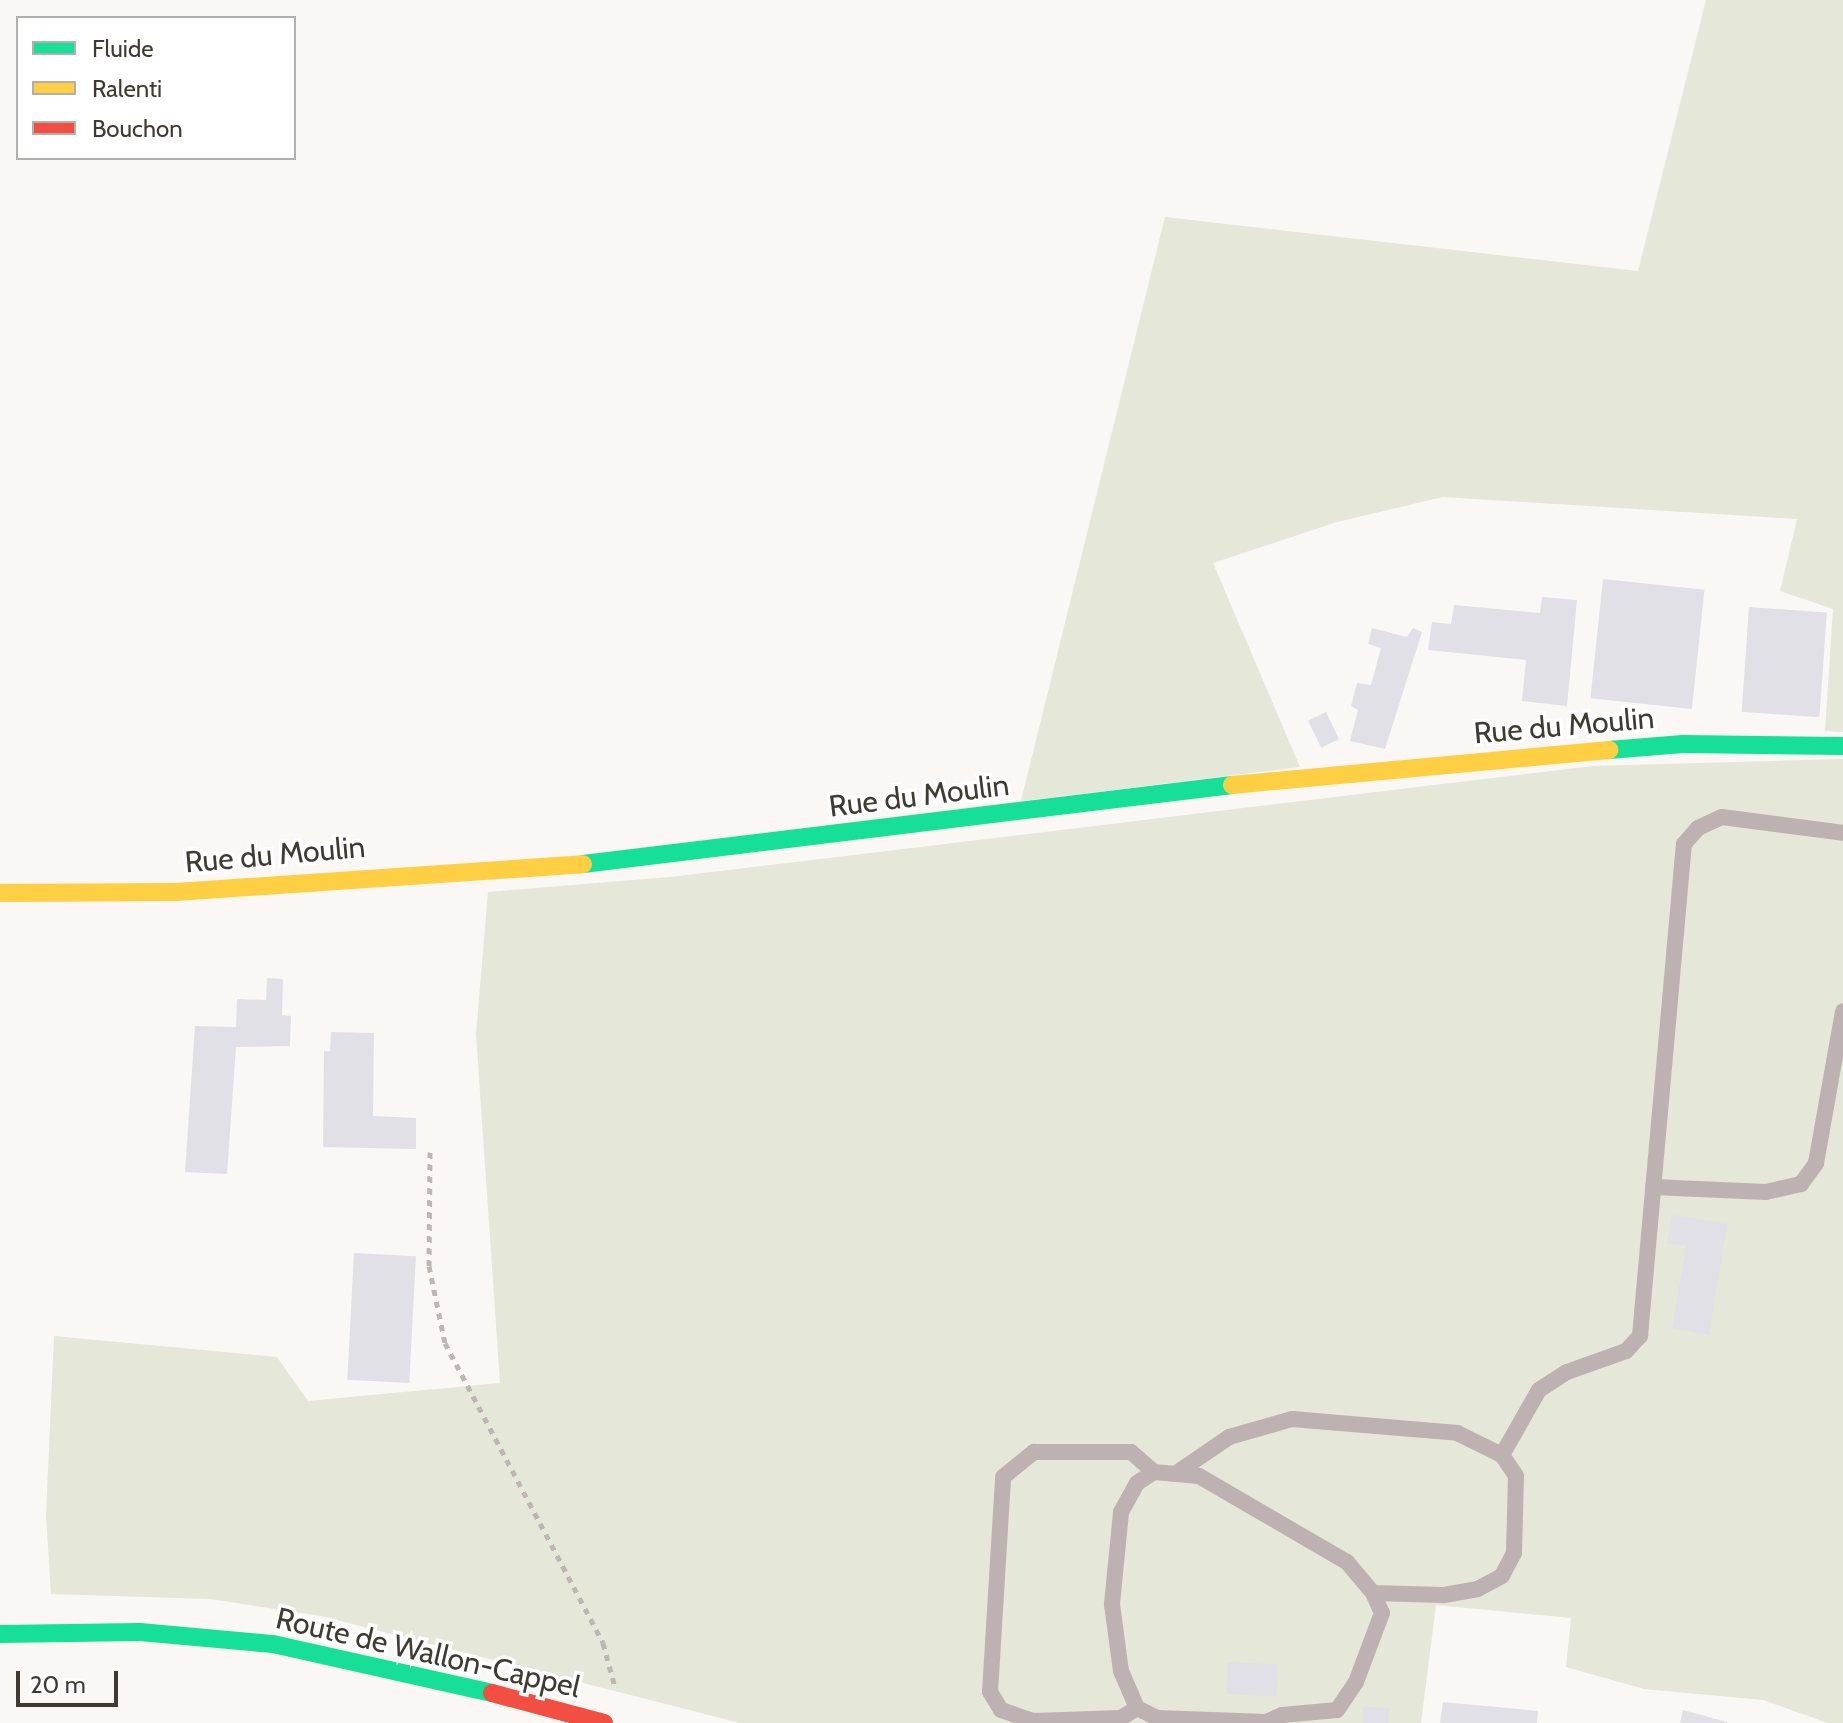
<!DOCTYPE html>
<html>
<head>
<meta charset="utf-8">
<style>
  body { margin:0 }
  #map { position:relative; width:1843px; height:1723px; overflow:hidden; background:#faf7f4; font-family:Cabin,sans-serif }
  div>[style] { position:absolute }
  .green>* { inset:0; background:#e5e7d8 }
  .building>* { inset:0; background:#e1e0e6; transform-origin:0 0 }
  .path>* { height:5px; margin-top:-2.5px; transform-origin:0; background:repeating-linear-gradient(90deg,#beb6b4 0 6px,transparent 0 12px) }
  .lane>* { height:16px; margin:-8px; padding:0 8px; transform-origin:8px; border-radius:8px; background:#beb1b2 }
  .fast>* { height:18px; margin:-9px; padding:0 9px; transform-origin:9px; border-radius:9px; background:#16e098 }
  .slow>* { height:18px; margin:-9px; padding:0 9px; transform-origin:9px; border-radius:9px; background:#ffcf43 }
  .jam>* { height:18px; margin:-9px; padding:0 9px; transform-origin:9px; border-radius:9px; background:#f24e42 }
  span { translate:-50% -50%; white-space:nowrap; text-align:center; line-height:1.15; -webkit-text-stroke:7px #fff; paint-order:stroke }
  .street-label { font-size:30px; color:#3f3a32 }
  .legend { position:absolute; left:16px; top:16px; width:280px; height:144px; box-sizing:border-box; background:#fff; border:2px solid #b2b0ad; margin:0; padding:10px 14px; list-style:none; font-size:24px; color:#3f3a32 }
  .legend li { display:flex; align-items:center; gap:16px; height:40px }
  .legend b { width:40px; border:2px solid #b2b0ad }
  .scale { position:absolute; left:16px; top:1671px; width:102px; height:36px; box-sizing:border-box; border:4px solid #3f3a32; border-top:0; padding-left:10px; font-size:24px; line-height:28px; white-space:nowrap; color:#3f3a32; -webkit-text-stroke:6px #fff; paint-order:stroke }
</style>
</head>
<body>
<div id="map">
  <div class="green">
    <div style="clip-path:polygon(1706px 0,1843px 0,1843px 732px,1825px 731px,1833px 609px,1780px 591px,1797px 519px,1443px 497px,1337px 522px,1213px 563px,1300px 767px,1021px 801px,1165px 217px,1638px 271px)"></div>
    <div style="clip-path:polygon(1843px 759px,1843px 1723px,1828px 1723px,1763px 1700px,1644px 1689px,1566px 1667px,1571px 1618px,1436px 1605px,1421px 1723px,740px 1723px,321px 1616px,210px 1599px,51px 1594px,46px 1515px,54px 1336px,277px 1357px,308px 1401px,500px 1383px,476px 1034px,488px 892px,670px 877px,1593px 766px)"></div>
  </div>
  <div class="building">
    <div style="left:1603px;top:579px;width:102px;height:120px;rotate:6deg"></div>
    <div style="clip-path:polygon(1542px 597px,1577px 600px,1567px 706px,1522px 701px,1526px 660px,1428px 650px,1432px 622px,1451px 624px,1454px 605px,1540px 613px)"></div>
    <div style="left:1749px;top:607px;width:78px;height:105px;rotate:4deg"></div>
    <div style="clip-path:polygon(1372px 628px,1407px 637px,1413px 628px,1422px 632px,1385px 749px,1350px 741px,1358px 710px,1351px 706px,1357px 683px,1371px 685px,1381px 648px,1368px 644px)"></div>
    <div style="left:1326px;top:712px;width:30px;height:20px;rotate:64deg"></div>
    <div style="clip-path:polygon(267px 978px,283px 979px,282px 1015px,291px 1016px,290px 1046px,236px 1047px,227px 1174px,185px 1172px,195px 1026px,236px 1027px,237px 999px,266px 1000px)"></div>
    <div style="clip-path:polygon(331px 1032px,374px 1033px,373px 1116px,416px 1118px,416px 1149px,323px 1147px,324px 1051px,330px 1051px)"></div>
    <div style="clip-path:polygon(1672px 1215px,1727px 1224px,1709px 1335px,1672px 1328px,1686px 1246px,1667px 1243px)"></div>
    <div style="left:354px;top:1253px;width:62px;height:127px;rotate:3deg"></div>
    <div style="left:1228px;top:1662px;width:50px;height:32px;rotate:3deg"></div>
    <div style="clip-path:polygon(1443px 1702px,1538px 1711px,1537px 1723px,1440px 1723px)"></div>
    <div style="left:1363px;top:1707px;width:26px;height:16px;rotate:2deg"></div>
    <div style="clip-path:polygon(1683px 1710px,1727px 1722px,1727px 1723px,1680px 1723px)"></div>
  </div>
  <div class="path">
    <div style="left:430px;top:1152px;width:114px;rotate:90.5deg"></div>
    <div style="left:429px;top:1266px;width:79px;rotate:78.3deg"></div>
    <div style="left:445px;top:1343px;width:339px;rotate:62.2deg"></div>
    <div style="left:603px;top:1643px;width:46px;rotate:74.7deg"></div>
  </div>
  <div class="lane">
    <div style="left:1653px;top:1187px;width:113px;rotate:2.5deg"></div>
    <div style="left:1766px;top:1192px;width:36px;rotate:-13deg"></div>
    <div style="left:1801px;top:1184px;width:26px;rotate:-54deg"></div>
    <div style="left:1816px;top:1163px;width:154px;rotate:-79.9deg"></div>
    <div style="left:1502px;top:1455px;width:75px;rotate:-60.4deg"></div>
    <div style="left:1539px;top:1390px;width:33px;rotate:-33deg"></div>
    <div style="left:1567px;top:1372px;width:63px;rotate:-19.6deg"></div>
    <div style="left:1626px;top:1351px;width:21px;rotate:-47deg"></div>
    <div style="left:1640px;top:1336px;width:494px;rotate:-84.9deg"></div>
    <div style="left:1684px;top:844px;width:21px;rotate:-49deg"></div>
    <div style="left:1698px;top:828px;width:26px;rotate:-25deg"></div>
    <div style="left:1722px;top:817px;width:122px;rotate:7.5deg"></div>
    <div style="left:1154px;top:1472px;width:45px;rotate:5.1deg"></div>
    <div style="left:1199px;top:1476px;width:171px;rotate:30.2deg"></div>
    <div style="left:1347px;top:1562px;width:40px;rotate:50deg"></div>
    <div style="left:1373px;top:1593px;width:22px;rotate:66deg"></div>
    <div style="left:1382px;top:1613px;width:74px;rotate:110.6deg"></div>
    <div style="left:1356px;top:1682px;width:34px;rotate:124deg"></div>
    <div style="left:1337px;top:1710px;width:55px;rotate:174.8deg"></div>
    <div style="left:1282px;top:1715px;width:17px;rotate:156deg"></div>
    <div style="left:1266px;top:1722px;width:109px;rotate:-177.9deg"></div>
    <div style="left:1157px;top:1718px;width:22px;rotate:-153deg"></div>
    <div style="left:1137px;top:1708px;width:40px;rotate:-113.4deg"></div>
    <div style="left:1121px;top:1671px;width:68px;rotate:-97.7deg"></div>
    <div style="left:1112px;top:1604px;width:92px;rotate:-84.4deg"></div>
    <div style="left:1121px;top:1512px;width:33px;rotate:-61deg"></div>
    <div style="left:1137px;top:1483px;width:20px;rotate:-33deg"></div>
    <div style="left:1175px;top:1474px;width:65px;rotate:-34.4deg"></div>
    <div style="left:1229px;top:1437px;width:66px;rotate:-15.9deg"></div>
    <div style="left:1292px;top:1419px;width:166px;rotate:4.8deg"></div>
    <div style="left:1457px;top:1433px;width:50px;rotate:26.1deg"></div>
    <div style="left:1502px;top:1455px;width:25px;rotate:56deg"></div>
    <div style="left:1516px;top:1476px;width:77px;rotate:91.5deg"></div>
    <div style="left:1514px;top:1553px;width:26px;rotate:118deg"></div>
    <div style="left:1502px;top:1576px;width:27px;rotate:152deg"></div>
    <div style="left:1478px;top:1589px;width:36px;rotate:170deg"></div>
    <div style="left:1443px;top:1595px;width:70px;rotate:-178.4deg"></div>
    <div style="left:1137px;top:1708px;width:19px;rotate:148deg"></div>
    <div style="left:1121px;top:1718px;width:88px;rotate:178deg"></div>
    <div style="left:1033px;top:1721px;width:34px;rotate:-161deg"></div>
    <div style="left:1001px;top:1710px;width:21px;rotate:-121deg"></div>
    <div style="left:990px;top:1692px;width:215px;rotate:-86.5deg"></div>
    <div style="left:1003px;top:1477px;width:40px;rotate:-39deg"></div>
    <div style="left:1034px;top:1452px;width:97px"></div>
    <div style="left:1131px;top:1452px;width:30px;rotate:41deg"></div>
  </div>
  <div class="fast">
    <div style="left:1609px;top:750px;width:74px;rotate:-4.6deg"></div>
    <div style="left:1683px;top:744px;width:160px;rotate:0.7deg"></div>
    <div style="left:583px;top:864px;width:654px;rotate:-6.94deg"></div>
    <div style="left:0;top:1634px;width:140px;rotate:-0.8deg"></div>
    <div style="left:140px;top:1632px;width:134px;rotate:5.2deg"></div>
    <div style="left:273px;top:1644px;width:224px;rotate:12.6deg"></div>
  </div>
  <div class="slow">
    <div style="left:1232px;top:785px;width:379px;rotate:-5.3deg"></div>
    <div style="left:0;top:893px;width:176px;rotate:-0.3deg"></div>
    <div style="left:176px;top:892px;width:408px;rotate:-3.9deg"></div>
  </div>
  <div class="jam">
    <div style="left:492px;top:1693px;width:116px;rotate:15deg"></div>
  </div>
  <div class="street-label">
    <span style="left:1564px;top:726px;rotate:-5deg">Rue du Moulin</span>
    <span style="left:919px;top:796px;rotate:-7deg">Rue du Moulin</span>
    <span style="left:275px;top:855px;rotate:-5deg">Rue du Moulin</span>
    <span style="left:428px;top:1653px;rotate:13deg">Route de Wallon-Cappel</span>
  </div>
  <ul class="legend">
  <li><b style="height:10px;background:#16e098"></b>Fluide</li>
  <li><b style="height:10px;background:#ffcf43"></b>Ralenti</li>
  <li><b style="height:10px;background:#f24e42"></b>Bouchon</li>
  </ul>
  <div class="scale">20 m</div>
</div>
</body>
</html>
